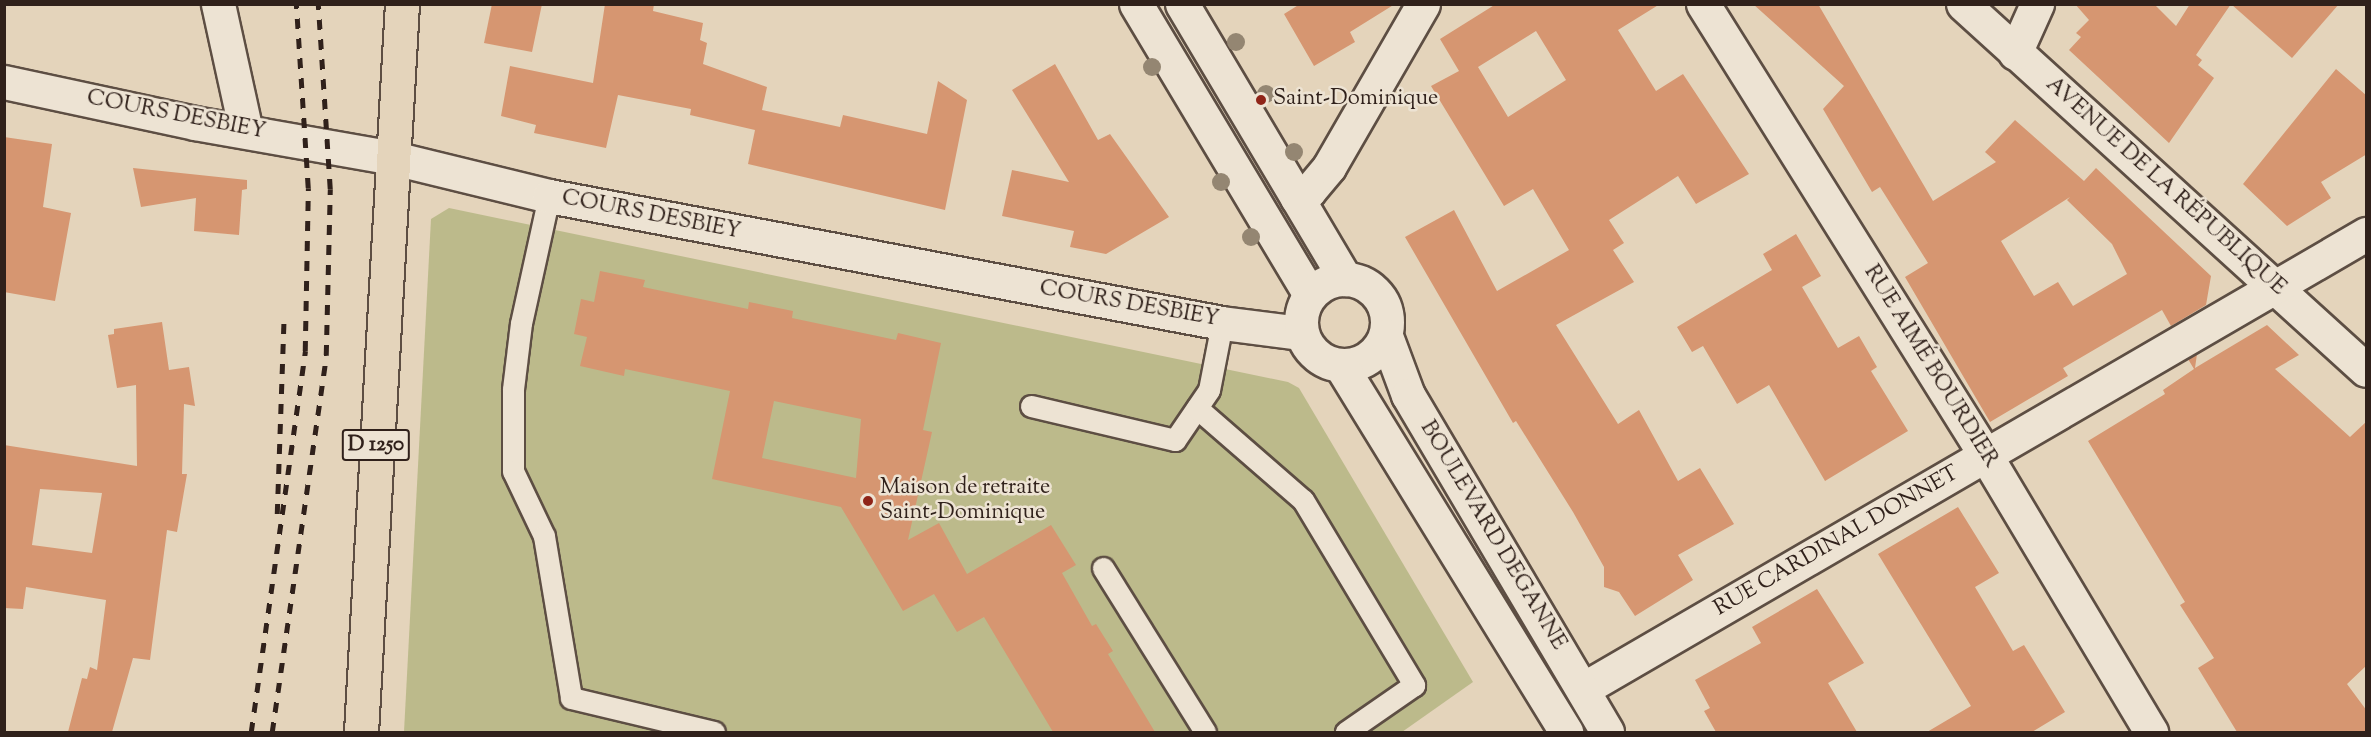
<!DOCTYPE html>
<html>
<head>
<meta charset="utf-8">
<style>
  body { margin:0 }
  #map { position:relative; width:2371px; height:737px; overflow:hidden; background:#e4d4bb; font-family:"Sorts Mill Goudy",serif }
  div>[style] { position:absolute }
  .green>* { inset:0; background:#bcba8b }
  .building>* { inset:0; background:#d69671 }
  .roads { filter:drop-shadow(2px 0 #5d4e43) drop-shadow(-2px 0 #5d4e43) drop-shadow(0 2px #5d4e43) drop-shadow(0 -2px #5d4e43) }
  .lane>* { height:21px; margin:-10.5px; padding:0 10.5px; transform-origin:10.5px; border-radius:10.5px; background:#ede3d3 }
  .street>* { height:33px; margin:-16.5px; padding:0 16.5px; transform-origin:16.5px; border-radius:16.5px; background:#ede3d3 }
  .secondary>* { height:33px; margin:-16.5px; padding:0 16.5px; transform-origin:16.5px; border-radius:16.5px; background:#ede3d3 }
  .secondary>.ring { margin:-16.5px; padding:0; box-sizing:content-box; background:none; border:33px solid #ede3d3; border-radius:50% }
  .primary>* { height:33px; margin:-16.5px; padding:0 16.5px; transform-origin:16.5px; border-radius:16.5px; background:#e4d4bb }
  .rail>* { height:4.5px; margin-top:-2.25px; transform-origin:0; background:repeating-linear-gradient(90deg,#30211b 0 10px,transparent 0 20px) }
  .trees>* { width:18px; height:18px; margin:-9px; border-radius:50%; background:#948672 }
  .dots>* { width:16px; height:16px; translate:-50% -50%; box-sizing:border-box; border:3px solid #ede3d3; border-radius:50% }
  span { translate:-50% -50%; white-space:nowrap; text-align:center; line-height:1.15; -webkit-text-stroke:5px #ede3d3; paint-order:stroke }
  .shield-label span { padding:2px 4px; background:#ede3d3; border:2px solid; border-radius:4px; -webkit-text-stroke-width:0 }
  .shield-label { font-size:21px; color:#30211b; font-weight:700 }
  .poi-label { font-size:22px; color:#30211b }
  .left { translate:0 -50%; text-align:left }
  .street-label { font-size:22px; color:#30211b }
  .frame { position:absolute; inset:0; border:6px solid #30211b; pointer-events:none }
</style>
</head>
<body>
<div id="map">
  <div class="green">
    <div style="clip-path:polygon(449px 208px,1288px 382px,1299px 388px,1473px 682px,1402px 732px,404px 732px,431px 219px)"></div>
  </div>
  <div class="building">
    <div style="clip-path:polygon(492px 4px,542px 4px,532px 52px,484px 43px)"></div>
    <div style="clip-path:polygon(605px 4px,654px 4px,653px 11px,703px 23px,700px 40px,707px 43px,703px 64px,767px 87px,762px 110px,840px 127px,843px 115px,927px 134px,938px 81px,967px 100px,945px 210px,748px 164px,755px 130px,690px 115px,691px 109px,618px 95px,606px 148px,534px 133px,536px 125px,501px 116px,510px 66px,593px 83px)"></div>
    <div style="clip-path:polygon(1300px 4px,1395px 4px,1350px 32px,1355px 42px,1314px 66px,1284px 14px)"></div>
    <div style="clip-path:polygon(evenodd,1496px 4px,1660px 4px,1618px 30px,1656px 91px,1683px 74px,1749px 174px,1696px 204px,1678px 176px,1609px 220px,1624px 243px,1613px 250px,1634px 282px,1556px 325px,1618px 424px,1639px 410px,1678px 481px,1700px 468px,1734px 524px,1678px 555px,1693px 580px,1635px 616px,1619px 592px,1604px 587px,1604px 567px,1573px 512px,1516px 421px,1513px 423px,1405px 237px,1454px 210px,1497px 291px,1569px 250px,1533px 189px,1504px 206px,1431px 86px,1459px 71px,1440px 39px,1496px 4px,1536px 31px,1566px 80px,1508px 117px,1478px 67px,1536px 31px)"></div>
    <div style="clip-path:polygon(evenodd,1753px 4px,1818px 4px,1933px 201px,1996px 162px,1985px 152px,2015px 120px,2084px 181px,2096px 168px,2211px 276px,2206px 305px,2171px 326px,2162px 310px,2063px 368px,2068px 376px,1990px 422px,1905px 277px,1928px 263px,1880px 187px,1872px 192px,1823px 109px,1844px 86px,1753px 4px,2070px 197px,2067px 200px,2112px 244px,2127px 274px,2073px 306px,2058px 282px,2034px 296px,2001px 241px,2070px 197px)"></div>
    <div style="clip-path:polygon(2075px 4px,2154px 4px,2176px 26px,2190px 4px,2231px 4px,2196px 55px,2202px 60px,2198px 65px,2214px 78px,2169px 143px,2069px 50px,2081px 37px,2076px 33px,2089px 20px)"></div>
    <div style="clip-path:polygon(2231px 4px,2339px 4px,2292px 58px)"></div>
    <div style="clip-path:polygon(1055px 64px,1098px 140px,1110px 134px,1169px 217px,1106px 254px,1070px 247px,1074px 231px,1002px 216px,1012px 170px,1069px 182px,1012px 90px)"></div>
    <div style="clip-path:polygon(2336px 69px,2367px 96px,2367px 154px,2321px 182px,2331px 198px,2287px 226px,2243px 184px)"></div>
    <div style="clip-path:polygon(4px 137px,52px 144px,43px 207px,71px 213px,55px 301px,4px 292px)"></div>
    <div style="clip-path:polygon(133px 168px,247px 180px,247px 189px,242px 190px,239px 235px,194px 231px,196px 198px,141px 207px)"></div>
    <div style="clip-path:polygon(1796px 234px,1821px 276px,1802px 287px,1838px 348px,1859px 336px,1877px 367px,1871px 371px,1908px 431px,1825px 481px,1769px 385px,1737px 404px,1703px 346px,1692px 352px,1677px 327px,1772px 270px,1763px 254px)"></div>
    <div style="clip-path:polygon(evenodd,600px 271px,645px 280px,643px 287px,748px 309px,749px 302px,793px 311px,792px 318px,896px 340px,898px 333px,941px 343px,923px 430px,932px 432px,908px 540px,939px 523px,967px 574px,1051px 525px,1076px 565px,1062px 573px,1092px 626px,1096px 624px,1113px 651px,1108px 654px,1155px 732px,1053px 732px,984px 617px,957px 632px,934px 594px,903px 611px,841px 507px,712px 479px,730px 391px,625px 369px,624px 376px,580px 366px,587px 337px,574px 334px,581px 299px,594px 302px,600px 271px,774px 401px,861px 419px,856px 478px,762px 458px,774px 401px)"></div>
    <div style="clip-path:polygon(evenodd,162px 322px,169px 370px,189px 367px,195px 406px,184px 404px,182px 474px,187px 474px,177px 532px,167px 530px,150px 660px,133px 658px,112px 732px,68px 732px,82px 678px,87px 679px,90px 667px,97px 670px,106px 600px,26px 587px,23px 609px,4px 608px,4px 445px,137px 466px,136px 385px,117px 388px,108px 335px,114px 334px,114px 329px,162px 322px,40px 489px,102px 493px,92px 553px,32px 545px,40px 489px)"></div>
    <div style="clip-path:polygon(2267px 325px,2299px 355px,2275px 369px,2350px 437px,2367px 421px,2367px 665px,2347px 684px,2367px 711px,2367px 732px,2237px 732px,2198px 668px,2214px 658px,2180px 605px,2185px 602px,2088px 441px,2165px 394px,2163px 390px,2194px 369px,2188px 359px,2197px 354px,2195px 368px)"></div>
    <div style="clip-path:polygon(1958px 507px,1999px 573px,1975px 587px,2013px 651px,2024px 645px,2065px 712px,2032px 732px,1927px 732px,1971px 706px,1878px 554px)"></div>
    <div style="clip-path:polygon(1817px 589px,1864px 663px,1828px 683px,1857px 732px,1716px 732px,1704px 711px,1710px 708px,1695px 680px,1761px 643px,1752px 627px)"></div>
  </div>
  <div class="roads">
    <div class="lane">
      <div style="left:549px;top:196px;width:130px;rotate:102.4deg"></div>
      <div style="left:521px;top:323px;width:66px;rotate:96.9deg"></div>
      <div style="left:513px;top:389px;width:82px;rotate:90deg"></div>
      <div style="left:513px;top:471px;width:72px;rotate:64.5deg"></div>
      <div style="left:544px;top:536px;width:164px;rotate:80.5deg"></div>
      <div style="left:571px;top:698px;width:147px;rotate:13.4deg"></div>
      <div style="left:1031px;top:406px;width:148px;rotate:13.3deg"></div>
      <div style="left:1175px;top:440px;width:60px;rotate:-55.8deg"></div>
      <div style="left:1209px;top:390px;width:68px;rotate:-79deg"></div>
      <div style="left:1197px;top:408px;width:140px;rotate:41deg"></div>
      <div style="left:1303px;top:500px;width:216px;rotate:59deg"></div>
      <div style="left:1414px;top:685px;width:83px;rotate:145.3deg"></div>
      <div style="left:1103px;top:568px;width:193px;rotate:58.1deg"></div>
    </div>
    <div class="street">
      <div style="left:218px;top:4px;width:130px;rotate:77.6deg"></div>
      <div style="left:1703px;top:4px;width:533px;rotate:57.95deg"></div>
      <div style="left:1986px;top:456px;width:322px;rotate:59.1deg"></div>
      <div style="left:1963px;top:4px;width:544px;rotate:42.25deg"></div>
      <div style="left:2015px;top:53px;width:54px;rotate:-65.8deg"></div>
      <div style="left:1297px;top:198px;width:14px;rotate:-30deg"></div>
      <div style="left:1309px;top:191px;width:31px;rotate:-50deg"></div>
      <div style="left:1329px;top:167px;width:188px;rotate:-60deg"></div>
      <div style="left:1583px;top:689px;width:906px;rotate:-30.16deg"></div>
    </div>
    <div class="secondary">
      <div style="left:1136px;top:4px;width:339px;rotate:59.1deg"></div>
      <div style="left:1182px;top:4px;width:320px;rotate:59.3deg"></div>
      <div style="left:4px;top:82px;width:195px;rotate:12.1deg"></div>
      <div style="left:195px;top:123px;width:201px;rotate:10deg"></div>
      <div style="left:393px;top:158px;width:161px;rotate:13.7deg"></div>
      <div style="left:549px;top:196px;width:685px;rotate:10.69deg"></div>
      <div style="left:1222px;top:323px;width:80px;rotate:7.2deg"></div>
      <div class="ring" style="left:1301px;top:279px;width:53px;height:53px"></div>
      <div style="left:1386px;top:336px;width:63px;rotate:69.6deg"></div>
      <div style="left:1408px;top:395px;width:391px;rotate:59.4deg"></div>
      <div style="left:1341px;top:366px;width:430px;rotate:58.4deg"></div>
    </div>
    <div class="primary">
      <div style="left:361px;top:732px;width:729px;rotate:-86.78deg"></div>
    </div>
  </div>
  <div class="rail">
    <div style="left:277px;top:514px;width:198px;rotate:-88deg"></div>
    <div style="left:251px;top:732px;width:385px;rotate:-81.9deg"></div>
    <div style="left:305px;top:351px;width:163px;rotate:-88.9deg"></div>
    <div style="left:308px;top:188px;width:184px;rotate:-93.7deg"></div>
    <div style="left:272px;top:732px;width:381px;rotate:-81.8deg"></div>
    <div style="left:326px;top:355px;width:166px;rotate:-88.6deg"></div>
    <div style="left:330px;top:189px;width:185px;rotate:-93.7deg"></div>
  </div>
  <div class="trees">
    <div style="left:1236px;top:42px"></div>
    <div style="left:1152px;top:67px"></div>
    <div style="left:1266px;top:94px"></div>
    <div style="left:1294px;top:152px"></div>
    <div style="left:1221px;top:182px"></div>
    <div style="left:1251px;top:237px"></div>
  </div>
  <div class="dots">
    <div style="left:1261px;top:100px;background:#8f2418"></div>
    <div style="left:868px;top:501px;background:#8f2418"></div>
  </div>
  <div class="shield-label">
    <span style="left:376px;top:445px">D 1250</span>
  </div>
  <div class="poi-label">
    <span class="left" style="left:1273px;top:100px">Saint-Dominique</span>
    <span class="left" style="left:880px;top:501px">Maison de retraite<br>Saint-Dominique</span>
  </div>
  <div class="street-label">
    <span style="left:176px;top:116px;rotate:11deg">COURS DESBIEY</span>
    <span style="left:2165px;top:187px;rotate:42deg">AVENUE DE LA RÉPUBLIQUE</span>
    <span style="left:651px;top:216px;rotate:11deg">COURS DESBIEY</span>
    <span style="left:1129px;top:305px;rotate:10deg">COURS DESBIEY</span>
    <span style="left:1930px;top:367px;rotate:58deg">RUE AIMÉ BOURDIER</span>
    <span style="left:1492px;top:536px;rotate:59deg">BOULEVARD DEGANNE</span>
    <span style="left:1837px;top:542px;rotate:-30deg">RUE CARDINAL DONNET</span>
  </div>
  <div class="frame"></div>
</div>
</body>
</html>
